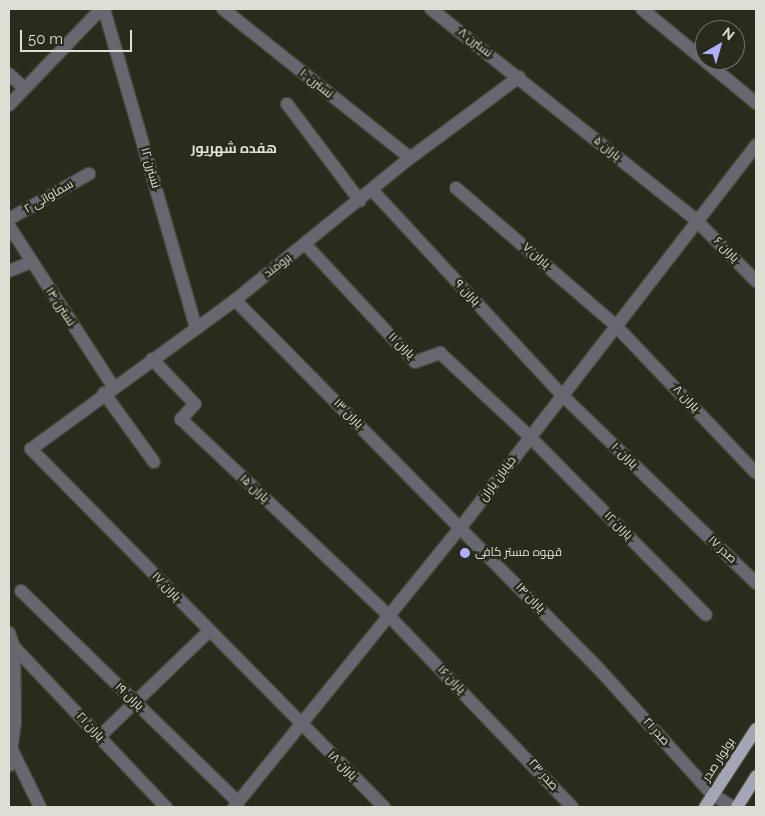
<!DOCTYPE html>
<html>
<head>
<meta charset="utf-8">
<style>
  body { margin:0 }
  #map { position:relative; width:765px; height:816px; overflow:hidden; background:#292b1c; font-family:Raleway,Cairo,sans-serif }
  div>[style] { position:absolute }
  .roads { filter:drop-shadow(1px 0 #46483a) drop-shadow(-1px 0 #46483a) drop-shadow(0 1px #46483a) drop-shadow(0 -1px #46483a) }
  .minor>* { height:12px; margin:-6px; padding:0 6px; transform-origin:6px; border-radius:6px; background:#67676f }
  .major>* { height:12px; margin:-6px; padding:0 6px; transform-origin:6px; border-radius:6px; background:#a4a5b5 }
  .dots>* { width:14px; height:14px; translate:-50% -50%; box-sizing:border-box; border:2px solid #292b1c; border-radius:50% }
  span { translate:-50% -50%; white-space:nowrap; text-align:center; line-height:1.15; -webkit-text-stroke:5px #292b1c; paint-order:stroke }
  .street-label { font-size:12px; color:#dddfd5 }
  .poi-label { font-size:12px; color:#dddfd5 }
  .left { translate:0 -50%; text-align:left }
  .neighbourhood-label { font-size:14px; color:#dfe3cf; font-weight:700 }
  .frame { position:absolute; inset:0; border:10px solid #dddfd5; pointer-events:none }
  .north { position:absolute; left:695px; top:20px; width:50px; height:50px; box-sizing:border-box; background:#292b1c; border:1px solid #717366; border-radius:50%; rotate:38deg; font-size:14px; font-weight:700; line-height:20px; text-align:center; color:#dddfd5 }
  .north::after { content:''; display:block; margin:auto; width:18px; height:22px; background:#adaffb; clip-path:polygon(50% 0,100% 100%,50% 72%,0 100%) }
  .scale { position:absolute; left:20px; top:30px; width:112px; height:22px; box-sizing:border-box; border:2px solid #dddfd5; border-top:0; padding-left:6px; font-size:15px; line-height:18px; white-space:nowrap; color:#dddfd5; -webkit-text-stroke:4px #292b1c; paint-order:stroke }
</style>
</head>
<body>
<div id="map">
  <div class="roads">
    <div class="minor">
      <div style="left:104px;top:9px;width:331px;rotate:73.9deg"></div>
      <div style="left:223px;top:9px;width:239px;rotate:38.5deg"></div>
      <div style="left:431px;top:9px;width:339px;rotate:38.5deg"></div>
      <div style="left:696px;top:220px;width:86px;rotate:45.5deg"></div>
      <div style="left:642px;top:9px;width:148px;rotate:39.5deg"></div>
      <div style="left:9px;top:74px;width:21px;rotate:43deg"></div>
      <div style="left:287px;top:104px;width:121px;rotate:53deg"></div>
      <div style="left:9px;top:105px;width:133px;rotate:-46.2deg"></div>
      <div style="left:456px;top:188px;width:210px;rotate:40.7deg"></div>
      <div style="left:615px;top:325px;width:204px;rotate:46.4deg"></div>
      <div style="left:373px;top:191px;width:278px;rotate:47.2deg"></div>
      <div style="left:562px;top:395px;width:270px;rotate:44.1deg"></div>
      <div style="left:9px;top:219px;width:92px;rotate:-29.4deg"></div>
      <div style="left:9px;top:226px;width:191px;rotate:57deg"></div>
      <div style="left:305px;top:244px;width:161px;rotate:47deg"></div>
      <div style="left:415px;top:362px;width:27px;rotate:-20deg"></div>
      <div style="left:440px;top:353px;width:123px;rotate:43deg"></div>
      <div style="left:530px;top:437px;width:250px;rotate:45.3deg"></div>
      <div style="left:9px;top:271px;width:24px;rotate:-22deg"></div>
      <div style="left:235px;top:300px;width:518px;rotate:45.39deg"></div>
      <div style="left:599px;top:669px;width:170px;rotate:47.9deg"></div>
      <div style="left:713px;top:795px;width:23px;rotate:31deg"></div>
      <div style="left:152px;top:359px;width:62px;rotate:46.3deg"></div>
      <div style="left:195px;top:404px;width:21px;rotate:133deg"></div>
      <div style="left:181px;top:419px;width:286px;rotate:43.4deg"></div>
      <div style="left:389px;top:616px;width:265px;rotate:46.2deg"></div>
      <div style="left:104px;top:393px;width:85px;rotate:54.1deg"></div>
      <div style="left:21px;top:591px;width:303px;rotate:44.2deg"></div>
      <div style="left:9px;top:633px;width:15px;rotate:70deg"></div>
      <div style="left:14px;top:647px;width:75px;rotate:89.2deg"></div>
      <div style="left:15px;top:722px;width:44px;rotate:97.8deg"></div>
      <div style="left:14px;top:647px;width:221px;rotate:46.5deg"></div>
      <div style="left:99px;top:737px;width:153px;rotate:-43.9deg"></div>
      <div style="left:11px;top:748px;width:66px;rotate:63.8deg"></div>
      <div style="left:234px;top:807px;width:360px;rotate:-51deg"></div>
      <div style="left:461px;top:527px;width:483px;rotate:-52.3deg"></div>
      <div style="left:384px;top:807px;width:503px;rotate:-134.6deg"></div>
      <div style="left:31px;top:449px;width:253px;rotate:-36.1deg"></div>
      <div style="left:235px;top:300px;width:225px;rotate:-39.1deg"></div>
      <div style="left:410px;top:158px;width:136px;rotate:-36.6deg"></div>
    </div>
    <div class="major">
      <div style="left:705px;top:807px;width:93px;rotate:-56.8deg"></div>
      <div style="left:737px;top:807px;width:36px;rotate:-58deg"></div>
    </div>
  </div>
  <div class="dots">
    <div style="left:465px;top:553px;background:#adaffb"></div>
  </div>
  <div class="street-label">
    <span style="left:475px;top:43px;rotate:38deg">نسترن ۸</span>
    <span style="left:316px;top:84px;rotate:39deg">نسترن ۱۰</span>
    <span style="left:607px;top:149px;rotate:39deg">یاران ۵</span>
    <span style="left:150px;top:168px;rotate:74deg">نسترن ۱۲</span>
    <span style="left:49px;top:197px;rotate:-30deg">سماواتی ۲</span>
    <span style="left:726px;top:250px;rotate:45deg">یاران ۶</span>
    <span style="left:536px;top:256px;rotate:41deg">یاران ۷</span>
    <span style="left:278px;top:266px;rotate:-38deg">برومند</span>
    <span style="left:467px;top:293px;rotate:47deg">یاران ۹</span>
    <span style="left:60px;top:307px;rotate:57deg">نسترن ۱۴</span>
    <span style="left:401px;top:346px;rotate:45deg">یاران ۱۱</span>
    <span style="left:686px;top:399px;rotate:46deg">یاران ۸</span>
    <span style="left:348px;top:414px;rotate:45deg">یاران ۱۳</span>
    <span style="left:624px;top:456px;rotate:44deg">یاران ۱۰</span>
    <span style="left:498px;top:479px;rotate:-53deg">خیابان یاران</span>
    <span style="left:254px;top:489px;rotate:43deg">یاران ۱۵</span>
    <span style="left:618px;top:526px;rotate:45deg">یاران ۱۲</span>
    <span style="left:722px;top:550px;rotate:43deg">صدر ۱۷</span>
    <span style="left:166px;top:587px;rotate:46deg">یاران ۱۷</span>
    <span style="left:530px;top:598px;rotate:46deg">یاران ۱۴</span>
    <span style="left:451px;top:680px;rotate:46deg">یاران ۱۶</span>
    <span style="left:129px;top:697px;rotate:44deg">یاران ۱۹</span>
    <span style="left:90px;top:727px;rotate:47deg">یاران ۲۱</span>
    <span style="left:656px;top:732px;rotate:48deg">صدر ۲۱</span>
    <span style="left:719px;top:760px;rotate:-57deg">بولوار صدر</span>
    <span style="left:342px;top:766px;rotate:45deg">یاران ۱۸</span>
    <span style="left:543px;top:775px;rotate:48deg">صدر ۲۳</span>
  </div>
  <div class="poi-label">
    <span class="left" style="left:475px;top:553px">قهوه مستر کافی</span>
  </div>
  <div class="neighbourhood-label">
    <span style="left:234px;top:148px">هفده شهریور</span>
  </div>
  <div class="frame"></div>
  <div class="north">N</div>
  <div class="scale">50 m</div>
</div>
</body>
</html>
